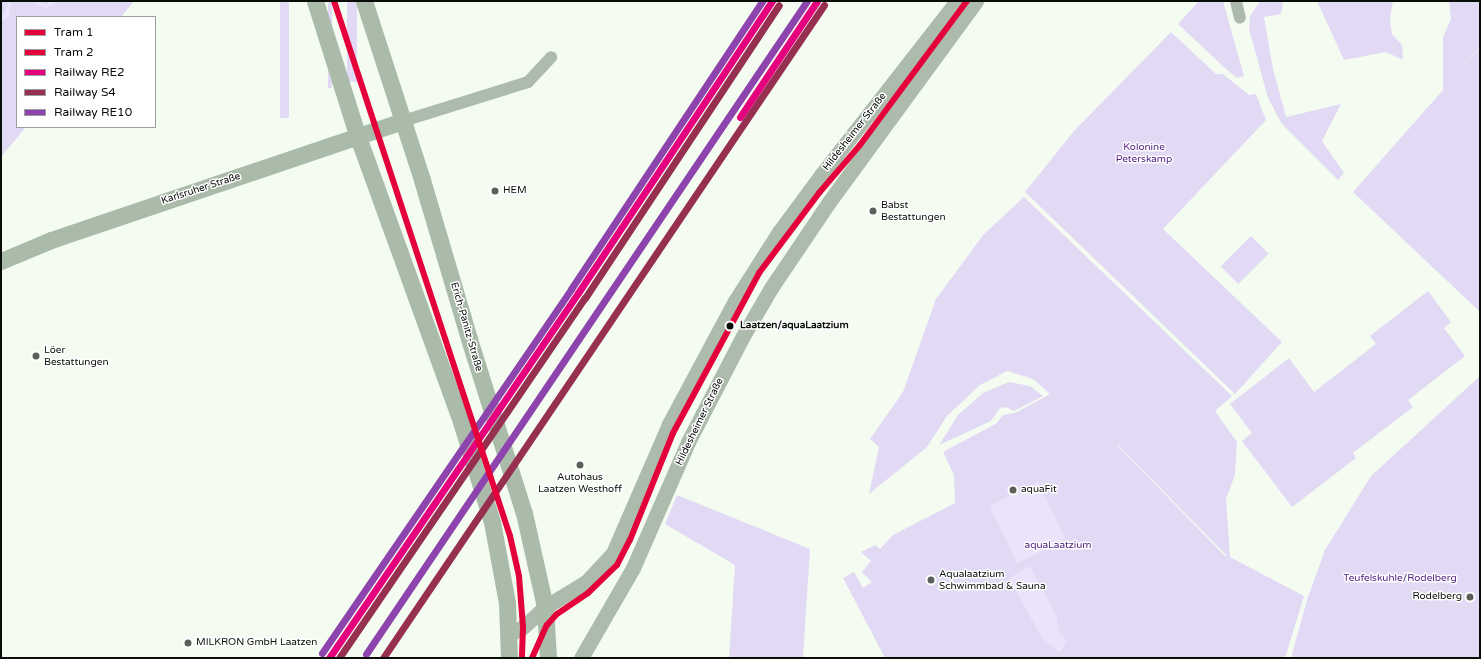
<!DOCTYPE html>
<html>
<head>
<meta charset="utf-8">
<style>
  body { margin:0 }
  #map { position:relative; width:1481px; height:659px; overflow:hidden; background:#f4fcf2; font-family:"Varela Round",sans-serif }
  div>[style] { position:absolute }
  .green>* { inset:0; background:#e2d9f5; transform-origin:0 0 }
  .water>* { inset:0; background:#eae3f9; transform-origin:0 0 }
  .stream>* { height:4px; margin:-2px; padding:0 2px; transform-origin:2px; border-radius:2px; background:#eae3f9 }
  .minor>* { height:12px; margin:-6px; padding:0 6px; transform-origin:6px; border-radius:6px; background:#adbbac }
  .tertiary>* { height:15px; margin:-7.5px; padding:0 7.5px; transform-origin:7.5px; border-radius:7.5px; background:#adbbac }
  .secondary>* { height:17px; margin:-8.5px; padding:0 8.5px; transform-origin:8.5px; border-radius:8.5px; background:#aba }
  .rail-1>* { height:7px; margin:-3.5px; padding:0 3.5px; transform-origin:3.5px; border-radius:3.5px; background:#e5007d }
  .rail-2>* { height:7px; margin:-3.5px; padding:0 3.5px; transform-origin:3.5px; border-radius:3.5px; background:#972f50 }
  .rail-3>* { height:7px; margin:-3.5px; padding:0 3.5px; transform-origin:3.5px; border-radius:3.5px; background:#8e44ad }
  .tram-1>* { height:6px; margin:-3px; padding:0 3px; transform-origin:3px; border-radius:3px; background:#e4003a }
  .tram-2>* { height:6px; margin:-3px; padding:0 3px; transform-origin:3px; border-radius:3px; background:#e4003a }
  .dots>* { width:11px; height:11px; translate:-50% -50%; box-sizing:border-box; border:2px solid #fff; border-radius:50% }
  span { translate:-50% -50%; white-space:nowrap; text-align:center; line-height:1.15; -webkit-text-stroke:3px #fff; paint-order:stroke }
  .street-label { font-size:10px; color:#080d08 }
  .park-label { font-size:10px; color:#542387 }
  .poi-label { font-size:10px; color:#080d08 }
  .left { translate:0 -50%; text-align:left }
  .right { translate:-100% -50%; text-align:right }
  .stop-label { font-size:10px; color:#080d08; font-weight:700 }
  .frame { position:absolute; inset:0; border:2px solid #080d08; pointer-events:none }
  .legend { position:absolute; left:16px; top:16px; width:140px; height:112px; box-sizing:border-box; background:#fff; border:1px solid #9c9e9c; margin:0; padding:5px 7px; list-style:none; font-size:12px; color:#080d08 }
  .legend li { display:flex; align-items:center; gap:8px; height:20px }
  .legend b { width:20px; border:1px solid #9c9e9c }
</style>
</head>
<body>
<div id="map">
  <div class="green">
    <div style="clip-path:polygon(1px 1px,134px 1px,121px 17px,17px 17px,17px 127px,26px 127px,1px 157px)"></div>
    <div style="left:280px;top:1px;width:9px;height:117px"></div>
    <div style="left:328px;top:1px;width:4px;height:87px"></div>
    <div style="left:347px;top:1px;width:10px;height:81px"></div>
    <div style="clip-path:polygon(1199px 1px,1223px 1px,1244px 76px,1237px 78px,1226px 69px,1178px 24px)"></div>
    <div style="clip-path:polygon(1260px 1px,1283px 1px,1281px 14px,1264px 17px,1273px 69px,1286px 117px,1341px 104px,1322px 141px,1344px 173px,1338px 180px,1282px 124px,1268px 98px,1249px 29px,1250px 16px)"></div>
    <div style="clip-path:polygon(1317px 1px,1393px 1px,1390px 19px,1392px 34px,1402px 45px,1403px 60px,1386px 52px,1344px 60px)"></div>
    <div style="clip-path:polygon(1449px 1px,1480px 1px,1480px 47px,1460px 70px,1480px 48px,1480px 312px,1353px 192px,1443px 90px,1443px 37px,1451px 19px)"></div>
    <div style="clip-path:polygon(1171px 32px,1216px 74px,1223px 74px,1249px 95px,1256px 94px,1266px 120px,1163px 229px,1282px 342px,1235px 394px,1025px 192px,1074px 131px)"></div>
    <div style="clip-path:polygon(evenodd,1024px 197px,1232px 396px,1215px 411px,1237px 442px,1235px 475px,1226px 499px,1230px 557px,1304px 596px,1285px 658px,885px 658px,843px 578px,854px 572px,863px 588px,872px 582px,862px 572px,871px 561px,861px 552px,875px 545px,880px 549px,893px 535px,955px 503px,954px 475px,943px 452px,997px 423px,1003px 415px,1015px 413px,1050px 394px,1033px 379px,1007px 371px,990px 380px,980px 385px,947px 416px,927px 447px,869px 494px,879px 447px,870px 439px,903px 392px,936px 299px,984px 234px,1024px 197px,1117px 445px,1118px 445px,1228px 557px,1224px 555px,1117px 445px)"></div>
    <div style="left:1251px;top:236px;width:25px;height:43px;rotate:45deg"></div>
    <div style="clip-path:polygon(1428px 291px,1451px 322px,1444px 328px,1465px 356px,1408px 400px,1413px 407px,1353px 453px,1356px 458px,1292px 507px,1242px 441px,1252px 433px,1230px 404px,1289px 358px,1314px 392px,1376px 344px,1370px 336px)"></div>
    <div style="clip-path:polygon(1480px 376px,1480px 658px,1291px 658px,1307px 600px,1325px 550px,1371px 476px)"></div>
    <div style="clip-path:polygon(1009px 382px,1030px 386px,1043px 396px,1014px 411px,1006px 407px,1000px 408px,991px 421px,939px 445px,958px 415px,983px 393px)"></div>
    <div style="clip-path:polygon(677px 495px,810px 549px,803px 658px,729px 658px,735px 565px,665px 524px)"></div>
  </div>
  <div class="water">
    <div style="left:1038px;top:482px;width:64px;height:54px;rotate:64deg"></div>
    <div style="clip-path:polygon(1030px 566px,1057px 617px,1059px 632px,1067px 641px,1060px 652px,1044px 640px,1037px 629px,1009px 578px)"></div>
  </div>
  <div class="stream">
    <div style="left:36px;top:1px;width:11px;rotate:27deg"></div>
    <div style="left:46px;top:6px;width:10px;rotate:-29deg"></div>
    <div style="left:1px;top:19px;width:7px;rotate:-34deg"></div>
    <div style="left:7px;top:15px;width:14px;rotate:-78deg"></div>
  </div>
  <div class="minor">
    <div style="left:1236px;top:1px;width:17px;rotate:77deg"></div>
    <div style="left:403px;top:121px;width:131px;rotate:-17.3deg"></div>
    <div style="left:528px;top:82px;width:34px;rotate:-47deg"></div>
  </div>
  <div class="tertiary">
    <div style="left:508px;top:635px;width:17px;rotate:-28deg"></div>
    <div style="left:523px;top:627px;width:30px;rotate:-42deg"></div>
    <div style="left:545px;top:607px;width:48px;rotate:-31.4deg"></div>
    <div style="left:586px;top:582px;width:40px;rotate:-47deg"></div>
    <div style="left:613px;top:553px;width:141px;rotate:-66.5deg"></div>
    <div style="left:669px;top:424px;width:140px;rotate:-61.8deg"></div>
    <div style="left:735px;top:301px;width:82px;rotate:-57.5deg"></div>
    <div style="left:779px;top:232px;width:71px;rotate:-53.6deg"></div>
    <div style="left:821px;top:175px;width:221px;rotate:-52deg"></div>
    <div style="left:581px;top:658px;width:104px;rotate:-60deg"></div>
    <div style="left:633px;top:568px;width:137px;rotate:-66.4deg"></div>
    <div style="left:688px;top:442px;width:119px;rotate:-62.6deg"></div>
    <div style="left:743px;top:336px;width:56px;rotate:-59.7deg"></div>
    <div style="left:771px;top:288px;width:104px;rotate:-56deg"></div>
    <div style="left:829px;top:202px;width:249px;rotate:-53.8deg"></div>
  </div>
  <div class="secondary">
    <div style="left:315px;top:1px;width:143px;rotate:72.5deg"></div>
    <div style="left:358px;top:137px;width:303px;rotate:70.1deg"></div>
    <div style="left:461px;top:422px;width:105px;rotate:72.8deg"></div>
    <div style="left:492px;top:522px;width:82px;rotate:79.5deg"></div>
    <div style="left:507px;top:603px;width:55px;rotate:87.9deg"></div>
    <div style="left:364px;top:1px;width:188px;rotate:72deg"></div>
    <div style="left:422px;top:180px;width:166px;rotate:73.5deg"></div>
    <div style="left:469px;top:339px;width:182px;rotate:72.5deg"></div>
    <div style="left:524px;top:513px;width:96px;rotate:77.4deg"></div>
    <div style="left:545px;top:607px;width:51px;rotate:86.6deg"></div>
    <div style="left:1px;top:261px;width:54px;rotate:-22.8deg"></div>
    <div style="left:51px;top:240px;width:372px;rotate:-18.7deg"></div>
  </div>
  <div class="rail-1">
    <div style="left:740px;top:117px;width:139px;rotate:-56.4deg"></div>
    <div style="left:329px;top:658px;width:442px;rotate:-55.7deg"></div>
    <div style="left:578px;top:293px;width:351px;rotate:-56.4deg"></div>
  </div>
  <div class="rail-2">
    <div style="left:339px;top:658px;width:436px;rotate:-55.7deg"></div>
    <div style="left:585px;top:298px;width:351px;rotate:-56.5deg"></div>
    <div style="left:383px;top:658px;width:788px;rotate:-55.97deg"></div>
  </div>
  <div class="rail-3">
    <div style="left:322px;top:653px;width:441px;rotate:-55.6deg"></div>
    <div style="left:571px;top:289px;width:346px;rotate:-56.4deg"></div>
    <div style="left:366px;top:654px;width:788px;rotate:-55.97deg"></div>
  </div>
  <div class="tram-1">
    <div style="left:334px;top:1px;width:563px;rotate:71.79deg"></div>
    <div style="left:510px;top:536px;width:41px;rotate:77.3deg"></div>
    <div style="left:519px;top:576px;width:51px;rotate:85.5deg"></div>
    <div style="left:523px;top:627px;width:31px;rotate:92deg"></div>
  </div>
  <div class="tram-2">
    <div style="left:532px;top:658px;width:36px;rotate:-66deg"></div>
    <div style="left:547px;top:625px;width:15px;rotate:-48deg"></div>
    <div style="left:557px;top:614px;width:37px;rotate:-34deg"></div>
    <div style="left:588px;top:593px;width:40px;rotate:-44deg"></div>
    <div style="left:617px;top:565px;width:28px;rotate:-63deg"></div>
    <div style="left:630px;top:540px;width:115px;rotate:-68.1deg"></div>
    <div style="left:673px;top:433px;width:182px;rotate:-61.7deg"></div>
    <div style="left:759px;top:273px;width:100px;rotate:-53.1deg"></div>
    <div style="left:819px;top:193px;width:63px;rotate:-49.5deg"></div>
    <div style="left:860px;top:145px;width:179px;rotate:-53.4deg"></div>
  </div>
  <div class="dots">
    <div style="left:495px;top:191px;background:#5b615a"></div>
    <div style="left:873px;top:211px;background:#5b615a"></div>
    <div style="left:730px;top:326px;background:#080d08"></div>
    <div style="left:36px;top:356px;background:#5b615a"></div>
    <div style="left:580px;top:465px;background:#5b615a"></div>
    <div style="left:1013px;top:490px;background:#5b615a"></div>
    <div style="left:931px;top:580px;background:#5b615a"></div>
    <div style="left:1470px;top:597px;background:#5b615a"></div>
    <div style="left:188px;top:643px;background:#5b615a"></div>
  </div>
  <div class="street-label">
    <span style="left:855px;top:132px;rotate:-52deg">Hildesheimer Straße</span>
    <span style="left:201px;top:189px;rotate:-18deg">Karlsruher Straße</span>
    <span style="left:466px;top:327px;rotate:74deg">Erich-Panitz-Straße</span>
    <span style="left:700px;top:422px;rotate:-64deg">Hildesheimer Straße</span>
  </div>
  <div class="park-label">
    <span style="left:1144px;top:153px">Kolonine<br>Peterskamp</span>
    <span style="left:1058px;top:546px">aquaLaatzium</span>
    <span style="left:1400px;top:579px">Teufelskuhle/Rodelberg</span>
  </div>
  <div class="poi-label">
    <span class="left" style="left:503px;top:191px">HEM</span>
    <span class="left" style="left:881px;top:211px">Babst<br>Bestattungen</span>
    <span class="left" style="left:44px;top:356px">Löer<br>Bestattungen</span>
    <span style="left:580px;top:483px">Autohaus<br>Laatzen Westhoff</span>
    <span class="left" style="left:1021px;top:490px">aquaFit</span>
    <span class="left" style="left:939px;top:580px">Aqualaatzium<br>Schwimmbad &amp; Sauna</span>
    <span class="right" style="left:1462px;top:597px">Rodelberg</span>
    <span class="left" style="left:196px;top:643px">MILKRON GmbH Laatzen</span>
  </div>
  <div class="stop-label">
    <span class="left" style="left:740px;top:326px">Laatzen/aquaLaatzium</span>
  </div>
  <div class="frame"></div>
  <ul class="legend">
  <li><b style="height:5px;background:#e4003a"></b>Tram 1</li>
  <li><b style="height:5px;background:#e4003a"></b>Tram 2</li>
  <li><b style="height:5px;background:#e5007d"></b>Railway RE2</li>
  <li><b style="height:5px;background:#972f50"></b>Railway S4</li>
  <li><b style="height:5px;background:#8e44ad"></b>Railway RE10</li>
  </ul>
</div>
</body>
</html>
